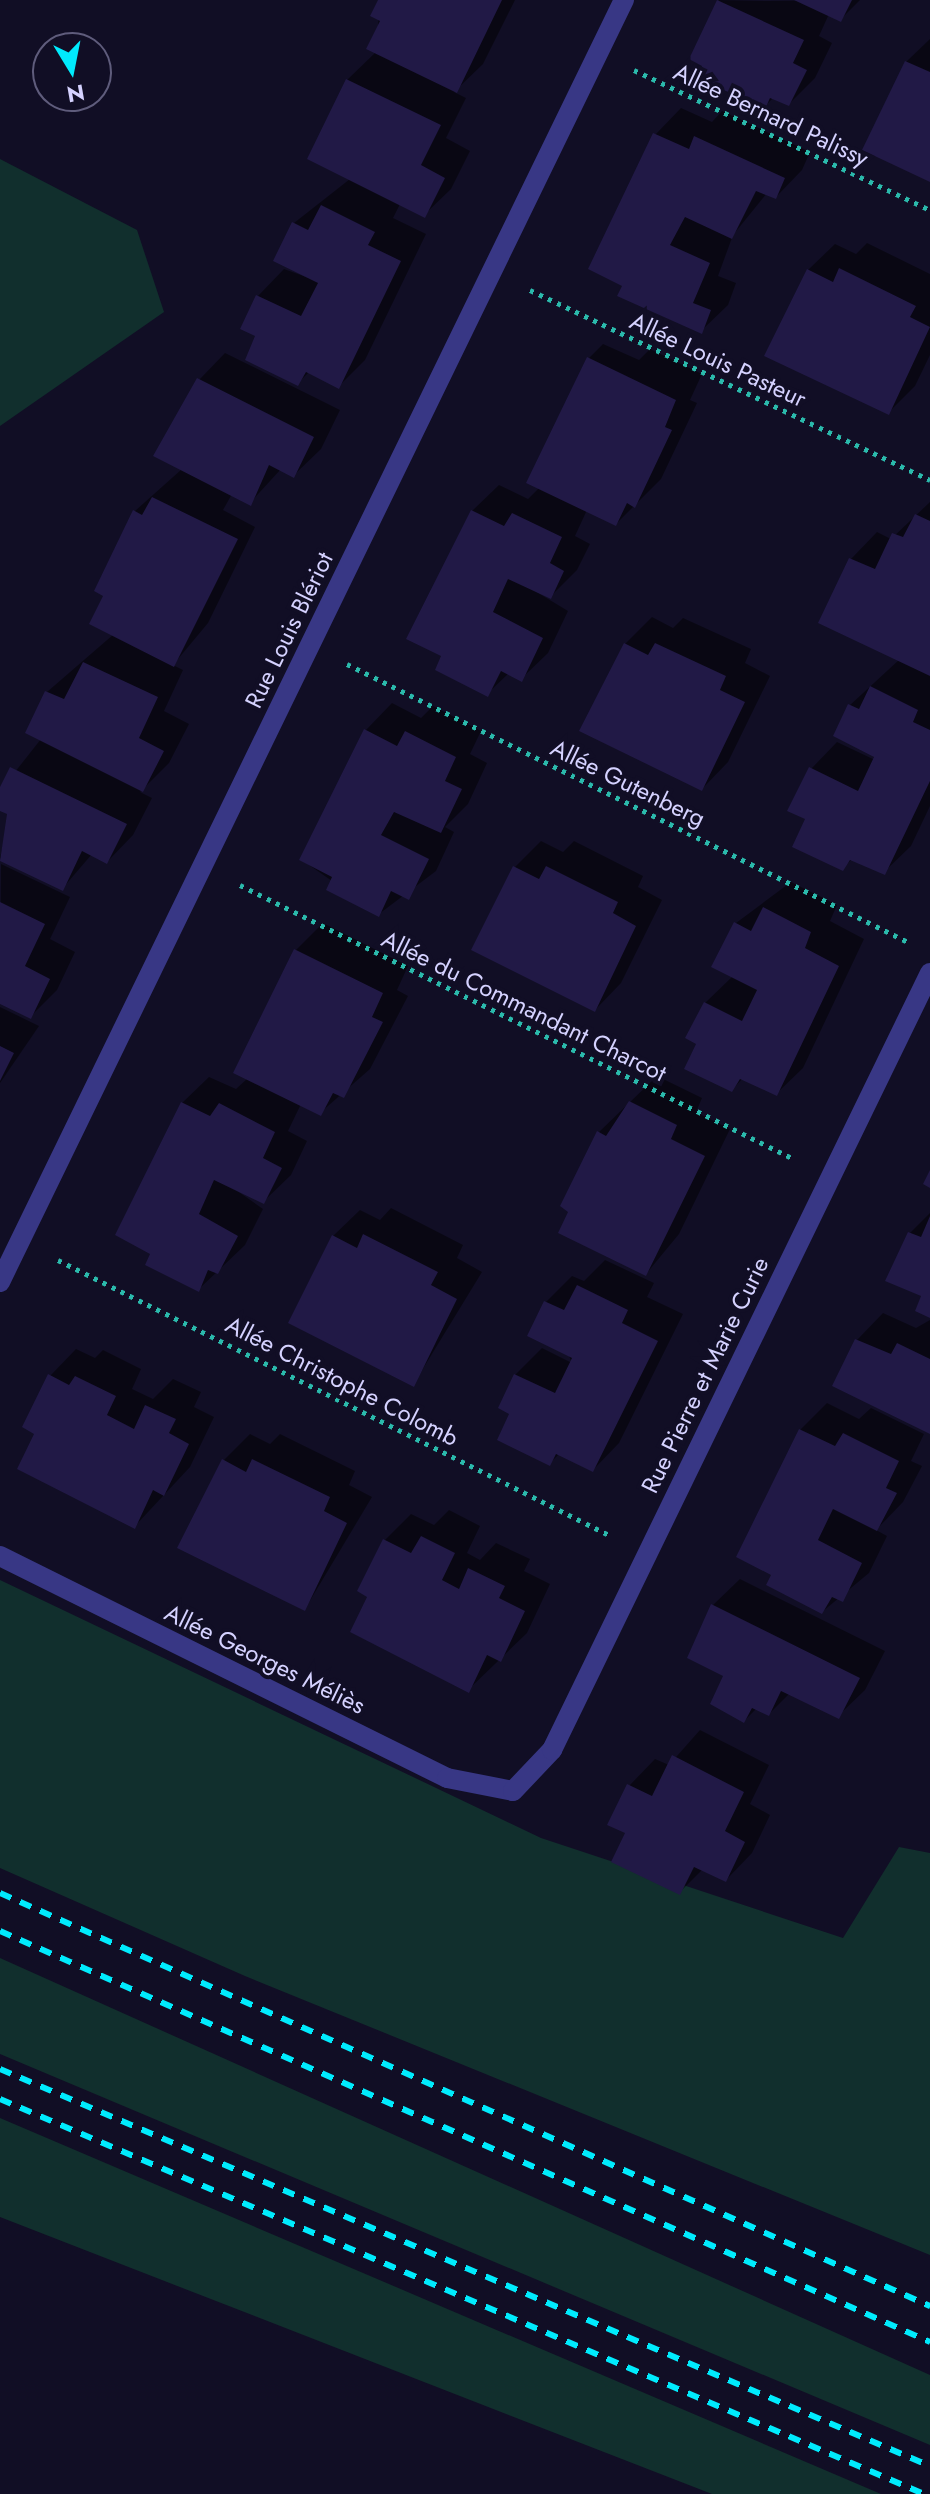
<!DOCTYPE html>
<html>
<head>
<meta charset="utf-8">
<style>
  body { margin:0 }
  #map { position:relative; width:930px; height:2494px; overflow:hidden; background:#110e25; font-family:Jost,sans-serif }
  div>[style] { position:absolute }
  .green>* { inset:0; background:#112f2d }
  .shadow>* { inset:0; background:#0007 }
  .building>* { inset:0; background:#211946 }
  .path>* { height:5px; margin-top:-2.5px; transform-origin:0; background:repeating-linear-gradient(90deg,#2bbaac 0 4px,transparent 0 10px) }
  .minor>* { height:20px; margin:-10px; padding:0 10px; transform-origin:10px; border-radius:10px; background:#383785 }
  .rail>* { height:6px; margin-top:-3px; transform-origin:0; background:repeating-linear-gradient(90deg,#00ebfd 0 12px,transparent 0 22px) }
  span { translate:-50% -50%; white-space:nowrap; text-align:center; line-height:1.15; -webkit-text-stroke:8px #110e25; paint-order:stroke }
  .street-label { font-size:24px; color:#d5d2ff }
  .north { position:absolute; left:32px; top:32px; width:80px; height:80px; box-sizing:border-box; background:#110e25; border:2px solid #5f5c7c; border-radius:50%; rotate:170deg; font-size:22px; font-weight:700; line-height:32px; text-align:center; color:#d5d2ff }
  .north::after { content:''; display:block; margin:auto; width:28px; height:36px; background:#00ebfd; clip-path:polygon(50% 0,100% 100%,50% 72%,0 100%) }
</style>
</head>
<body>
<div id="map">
  <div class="green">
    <div style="clip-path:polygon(0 159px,137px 230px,164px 312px,0 426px)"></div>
    <div style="clip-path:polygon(0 1580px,541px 1838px,843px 1938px,899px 1847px,930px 1853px,930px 2255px,245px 1976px,0 1868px)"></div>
    <div style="clip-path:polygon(0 1958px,930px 2375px,930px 2445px,0 2054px)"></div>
    <div style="clip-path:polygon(0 2118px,881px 2494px,712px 2494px,0 2217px)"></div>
  </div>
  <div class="shadow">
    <div style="clip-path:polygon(380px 0,515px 0,483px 64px,454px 92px,466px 98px,446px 138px,470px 151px,451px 189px,424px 215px,400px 204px,393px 218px,426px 234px,365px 360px,339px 386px,309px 372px,298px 383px,257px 335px,258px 296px,284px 269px,320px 282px,294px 223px,350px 179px,347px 80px,376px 52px)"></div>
    <div style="clip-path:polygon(719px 0,768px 1px,860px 0,840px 20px,829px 14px,819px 36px,832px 43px,815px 78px,789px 104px,774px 97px,765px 106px,692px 58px)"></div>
    <div style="clip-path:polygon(930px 39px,930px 180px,906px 62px)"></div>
    <div style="clip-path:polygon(681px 108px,712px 122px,722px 111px,810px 152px,802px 170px,776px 197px,767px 193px,733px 235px,718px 276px,736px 283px,728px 305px,701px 331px,624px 285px,655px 135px)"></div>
    <div style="clip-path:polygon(867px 243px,930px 274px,930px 355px,915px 386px,888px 413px,808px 270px,835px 244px,856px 254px)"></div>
    <div style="clip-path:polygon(603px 344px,639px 360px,650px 349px,702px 374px,690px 400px,697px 403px,661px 479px,616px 524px,587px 510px,575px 536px,590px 544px,577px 570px,550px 597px,520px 582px,568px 611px,548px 653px,521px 679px,509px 673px,487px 694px,444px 655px,472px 511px,499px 485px,528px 499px,540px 487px,589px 358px)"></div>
    <div style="clip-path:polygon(225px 353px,340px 410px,321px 449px,294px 475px,281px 469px,250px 503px,232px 494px,223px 510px,255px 527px,208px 623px,173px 665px,183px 670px,164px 711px,189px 724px,169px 763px,140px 792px,152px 798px,133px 835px,107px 862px,92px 854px,62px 889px,0 858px,10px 814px,0 809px,0 791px,41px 739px,47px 692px,114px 634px,106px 595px,135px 511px,182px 469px,156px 456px,199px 380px)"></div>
    <div style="clip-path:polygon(930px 502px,930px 806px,911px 846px,884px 872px,853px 858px,843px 868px,807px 818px,811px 769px,837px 742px,875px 760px,849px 706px,900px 659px,851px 559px,877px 532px,891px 539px)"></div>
    <div style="clip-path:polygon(652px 617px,673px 628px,683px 618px,751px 649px,745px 663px,770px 676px,728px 762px,702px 789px,625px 644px)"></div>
    <div style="clip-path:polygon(392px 703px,421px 718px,433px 706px,481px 731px,470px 754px,487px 763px,468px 804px,445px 827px,454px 832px,436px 871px,379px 914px,302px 860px,366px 730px)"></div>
    <div style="clip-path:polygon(541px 841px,563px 852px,574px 841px,643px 876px,638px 887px,662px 900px,621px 983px,595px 1010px,515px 867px)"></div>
    <div style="clip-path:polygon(1px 864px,70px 897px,50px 939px,75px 952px,57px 990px,30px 1017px,0 1002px)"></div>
    <div style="clip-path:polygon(791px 882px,837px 905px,830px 921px,864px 939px,803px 1068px,776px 1094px,743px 1078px,732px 1090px,698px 1044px,705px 1003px,733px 976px,736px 923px)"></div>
    <div style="clip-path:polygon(323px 923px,408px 966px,397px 990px,408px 996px,370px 1069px,320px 1113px,301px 1104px,288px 1131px,307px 1141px,291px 1175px,264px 1201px,226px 1183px,263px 1209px,245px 1245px,199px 1289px,152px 1253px,182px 1103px,209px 1077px,236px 1089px,248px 1078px,236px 1072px,296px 950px)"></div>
    <div style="clip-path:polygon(0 1007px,39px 1026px,0 1083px)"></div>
    <div style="clip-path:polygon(657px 1076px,702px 1098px,696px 1112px,730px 1129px,679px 1234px,646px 1274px,599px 1132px)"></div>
    <div style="clip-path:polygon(391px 1208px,463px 1245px,457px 1258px,482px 1272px,413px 1385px,333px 1236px,360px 1210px,380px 1220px)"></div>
    <div style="clip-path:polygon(930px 1213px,930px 1316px,910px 1233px)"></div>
    <div style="clip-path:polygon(605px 1260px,654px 1283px,647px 1297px,683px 1314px,619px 1443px,593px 1470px,559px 1454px,550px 1463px,511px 1413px,515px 1375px,542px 1348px,572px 1363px,546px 1302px,572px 1276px,584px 1281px)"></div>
    <div style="clip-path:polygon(883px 1313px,916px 1328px,930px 1320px,930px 1431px,834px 1385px,857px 1340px)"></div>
    <div style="clip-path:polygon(76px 1349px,95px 1358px,103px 1350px,141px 1369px,132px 1389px,153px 1399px,173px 1379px,201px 1392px,194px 1407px,214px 1417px,190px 1467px,135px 1526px,37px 1433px,50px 1376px)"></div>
    <div style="clip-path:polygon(827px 1403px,859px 1419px,871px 1408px,924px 1434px,911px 1461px,922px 1466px,903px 1502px,876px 1530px,887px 1536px,869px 1573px,822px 1612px,773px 1574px,800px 1430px)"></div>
    <div style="clip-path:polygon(250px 1434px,270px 1444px,280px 1434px,355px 1471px,349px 1485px,372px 1497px,305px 1609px,224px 1460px)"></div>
    <div style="clip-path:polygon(449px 1510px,480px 1526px,467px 1553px,480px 1560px,496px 1543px,530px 1559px,524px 1571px,550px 1584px,527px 1633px,468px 1690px,370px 1597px,385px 1540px,411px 1514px,434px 1525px)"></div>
    <div style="clip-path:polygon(740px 1579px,885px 1651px,865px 1690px,838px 1716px,790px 1693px,769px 1714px,757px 1708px,744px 1721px,725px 1675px,689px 1657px,713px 1605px)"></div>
    <div style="clip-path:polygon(700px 1730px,769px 1765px,750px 1804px,770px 1815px,752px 1853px,726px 1880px,703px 1869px,679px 1893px,628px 1832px,629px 1786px,655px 1759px,669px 1765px)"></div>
  </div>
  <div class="building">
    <div style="clip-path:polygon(378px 0,502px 0,457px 93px,366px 49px,380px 21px,370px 16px)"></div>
    <div style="clip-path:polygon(717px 0,804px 40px,793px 63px,807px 70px,789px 106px,770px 98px,765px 109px,697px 78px,702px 66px,689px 59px)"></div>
    <div style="clip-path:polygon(794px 0,852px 0,841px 22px)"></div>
    <div style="clip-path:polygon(905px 61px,930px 72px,930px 182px,862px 150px)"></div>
    <div style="clip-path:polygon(346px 79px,441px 125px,421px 165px,445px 178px,425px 218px,307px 159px)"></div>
    <div style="clip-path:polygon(653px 133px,689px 149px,694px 136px,785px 178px,776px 199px,756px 191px,732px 239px,685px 217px,670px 245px,710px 263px,693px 303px,711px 310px,702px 334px,617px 296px,622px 286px,588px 269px)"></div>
    <div style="clip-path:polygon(321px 205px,375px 232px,368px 245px,401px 261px,339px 389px,306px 372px,298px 386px,245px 360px,255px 336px,240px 329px,256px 295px,301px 316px,318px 283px,273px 261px,292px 222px,308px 230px)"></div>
    <div style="clip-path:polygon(839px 268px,916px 306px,910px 317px,930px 327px,889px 415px,764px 356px,807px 269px,833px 282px)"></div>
    <div style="clip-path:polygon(587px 357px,676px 400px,665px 427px,672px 430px,635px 508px,627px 503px,616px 526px,526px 483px)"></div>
    <div style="clip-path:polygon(197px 378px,314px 437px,294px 478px,269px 465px,251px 506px,153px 456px)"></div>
    <div style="clip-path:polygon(152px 497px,238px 539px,174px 667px,89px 624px,103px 596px,94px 591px,133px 510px,142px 515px)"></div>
    <div style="clip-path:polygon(471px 510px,504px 526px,512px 513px,562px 537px,550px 563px,564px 571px,551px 599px,508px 579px,493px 612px,543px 638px,522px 682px,501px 671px,488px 697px,435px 670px,441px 656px,406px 639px)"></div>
    <div style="clip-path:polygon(915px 514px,930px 521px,930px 676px,818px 623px,849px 558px,875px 569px,892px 533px,903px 537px)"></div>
    <div style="clip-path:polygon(624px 643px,648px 655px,655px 643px,726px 676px,720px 690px,745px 702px,702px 791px,579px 731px)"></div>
    <div style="clip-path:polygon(83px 662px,158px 697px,139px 738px,164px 751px,143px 792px,25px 733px,45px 691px,64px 699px)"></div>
    <div style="clip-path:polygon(870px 686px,918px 710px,913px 722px,930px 730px,930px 781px,885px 875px,850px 860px,843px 871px,792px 847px,805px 819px,787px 811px,809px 767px,858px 791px,874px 757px,833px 736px,848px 704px,859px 709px)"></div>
    <div style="clip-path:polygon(364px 729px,397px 746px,405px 731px,456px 757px,445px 781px,462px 789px,441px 833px,394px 812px,381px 835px,429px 859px,409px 900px,391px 891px,379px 917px,326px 890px,332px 877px,299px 860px)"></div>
    <div style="clip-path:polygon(10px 767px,127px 824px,107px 864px,82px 851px,63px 891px,0 861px,7px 814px,0 811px,0 787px)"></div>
    <div style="clip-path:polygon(513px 866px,539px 879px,546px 866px,618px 902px,613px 913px,636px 926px,595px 1012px,471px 950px)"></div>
    <div style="clip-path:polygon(0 902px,45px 924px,25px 966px,50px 979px,31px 1019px,0 1004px)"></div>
    <div style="clip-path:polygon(763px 907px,811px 932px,805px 948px,839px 966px,777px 1096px,740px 1079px,732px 1092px,684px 1069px,696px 1044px,685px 1038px,704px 1002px,742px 1021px,757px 990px,711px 967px,734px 922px,751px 931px)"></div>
    <div style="clip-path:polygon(294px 949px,383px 993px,372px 1017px,383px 1022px,344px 1098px,333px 1093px,321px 1116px,233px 1073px)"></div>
    <div style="clip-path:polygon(0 1046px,14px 1053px,0 1081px)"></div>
    <div style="clip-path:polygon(629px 1101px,677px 1125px,671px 1139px,705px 1156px,646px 1276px,558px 1233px,568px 1212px,560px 1206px,597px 1131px,606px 1136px)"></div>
    <div style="clip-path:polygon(181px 1102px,210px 1116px,219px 1103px,275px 1132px,263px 1158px,282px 1168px,264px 1204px,214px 1180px,199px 1214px,238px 1236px,218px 1274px,208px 1270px,199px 1292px,145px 1265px,150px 1254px,115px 1235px)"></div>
    <div style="clip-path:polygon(930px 1170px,930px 1188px,923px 1184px)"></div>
    <div style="clip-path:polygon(930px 1216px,930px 1318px,915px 1311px,921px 1296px,885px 1281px,908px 1232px,921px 1237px)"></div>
    <div style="clip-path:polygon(363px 1234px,438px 1272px,431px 1285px,457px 1299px,414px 1387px,288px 1323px,332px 1235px,357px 1248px)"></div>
    <div style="clip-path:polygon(577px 1285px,628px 1310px,622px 1323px,658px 1341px,593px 1472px,556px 1454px,550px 1466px,497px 1440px,509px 1414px,498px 1408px,514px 1374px,555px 1393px,572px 1358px,527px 1336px,544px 1301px,564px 1310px)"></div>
    <div style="clip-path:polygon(855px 1339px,891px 1354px,897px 1343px,930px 1359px,930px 1434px,832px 1386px)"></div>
    <div style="clip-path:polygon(48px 1374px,69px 1385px,75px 1376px,116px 1396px,107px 1415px,134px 1429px,145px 1405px,176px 1419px,169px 1433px,189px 1444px,164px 1496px,153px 1490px,135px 1529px,17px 1469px,34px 1434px,22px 1427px)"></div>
    <div style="clip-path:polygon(799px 1429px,835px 1446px,843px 1433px,899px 1461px,886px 1488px,897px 1493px,877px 1531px,833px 1509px,818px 1540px,862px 1563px,843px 1602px,832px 1597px,822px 1614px,766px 1585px,771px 1575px,736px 1557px)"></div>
    <div style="clip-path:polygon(222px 1459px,246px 1472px,252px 1459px,330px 1497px,324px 1511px,347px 1523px,305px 1611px,177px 1548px)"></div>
    <div style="clip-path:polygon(421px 1536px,455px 1553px,442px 1580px,459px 1589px,468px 1568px,505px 1586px,499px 1598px,525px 1611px,501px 1662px,487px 1655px,469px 1693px,350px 1632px,367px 1597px,357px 1591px,383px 1539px,411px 1553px)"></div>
    <div style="clip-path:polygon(711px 1604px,860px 1678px,839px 1719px,781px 1691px,769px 1716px,752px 1708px,744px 1723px,710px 1704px,723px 1676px,687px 1658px)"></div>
    <div style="clip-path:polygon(672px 1755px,744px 1792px,725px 1831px,745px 1842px,726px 1882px,694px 1867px,680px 1895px,611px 1862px,625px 1833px,607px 1825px,627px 1784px,652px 1796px)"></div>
  </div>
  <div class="path">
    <div style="left:634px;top:70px;width:327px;rotate:25.3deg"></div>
    <div style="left:530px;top:290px;width:443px;rotate:25.4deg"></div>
    <div style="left:347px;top:664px;width:626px;rotate:26.36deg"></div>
    <div style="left:240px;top:885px;width:618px;rotate:26.32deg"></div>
    <div style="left:58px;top:1260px;width:618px;rotate:26.52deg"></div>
  </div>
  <div class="minor">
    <div style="left:0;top:1282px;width:1426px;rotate:-64.05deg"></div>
    <div style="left:0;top:1556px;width:499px;rotate:26.4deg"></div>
    <div style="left:447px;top:1778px;width:67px;rotate:11.1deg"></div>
    <div style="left:513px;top:1791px;width:57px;rotate:-46.4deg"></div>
    <div style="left:552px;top:1750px;width:864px;rotate:-64.06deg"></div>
  </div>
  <div class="rail">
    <div style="left:0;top:1893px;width:1018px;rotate:23.95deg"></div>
    <div style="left:0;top:1931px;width:1017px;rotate:23.84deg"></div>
    <div style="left:0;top:2069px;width:1011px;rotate:23.12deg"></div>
    <div style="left:0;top:2099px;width:1005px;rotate:23.15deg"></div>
  </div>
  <div class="street-label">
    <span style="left:771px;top:115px;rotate:25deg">Allée Bernard Palissy</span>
    <span style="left:718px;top:360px;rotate:25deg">Allée Louis Pasteur</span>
    <span style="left:289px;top:630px;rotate:-64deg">Rue Louis Blériot</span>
    <span style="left:628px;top:783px;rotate:26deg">Allée Gutenberg</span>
    <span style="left:524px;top:1006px;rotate:26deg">Allée du Commandant Charcot</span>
    <span style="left:705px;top:1375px;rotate:-64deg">Rue Pierre et Marie Curie</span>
    <span style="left:342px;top:1381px;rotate:27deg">Allée Christophe Colomb</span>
    <span style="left:265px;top:1659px;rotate:26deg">Allée Georges Méliès</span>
  </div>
  <div class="north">N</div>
</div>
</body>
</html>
